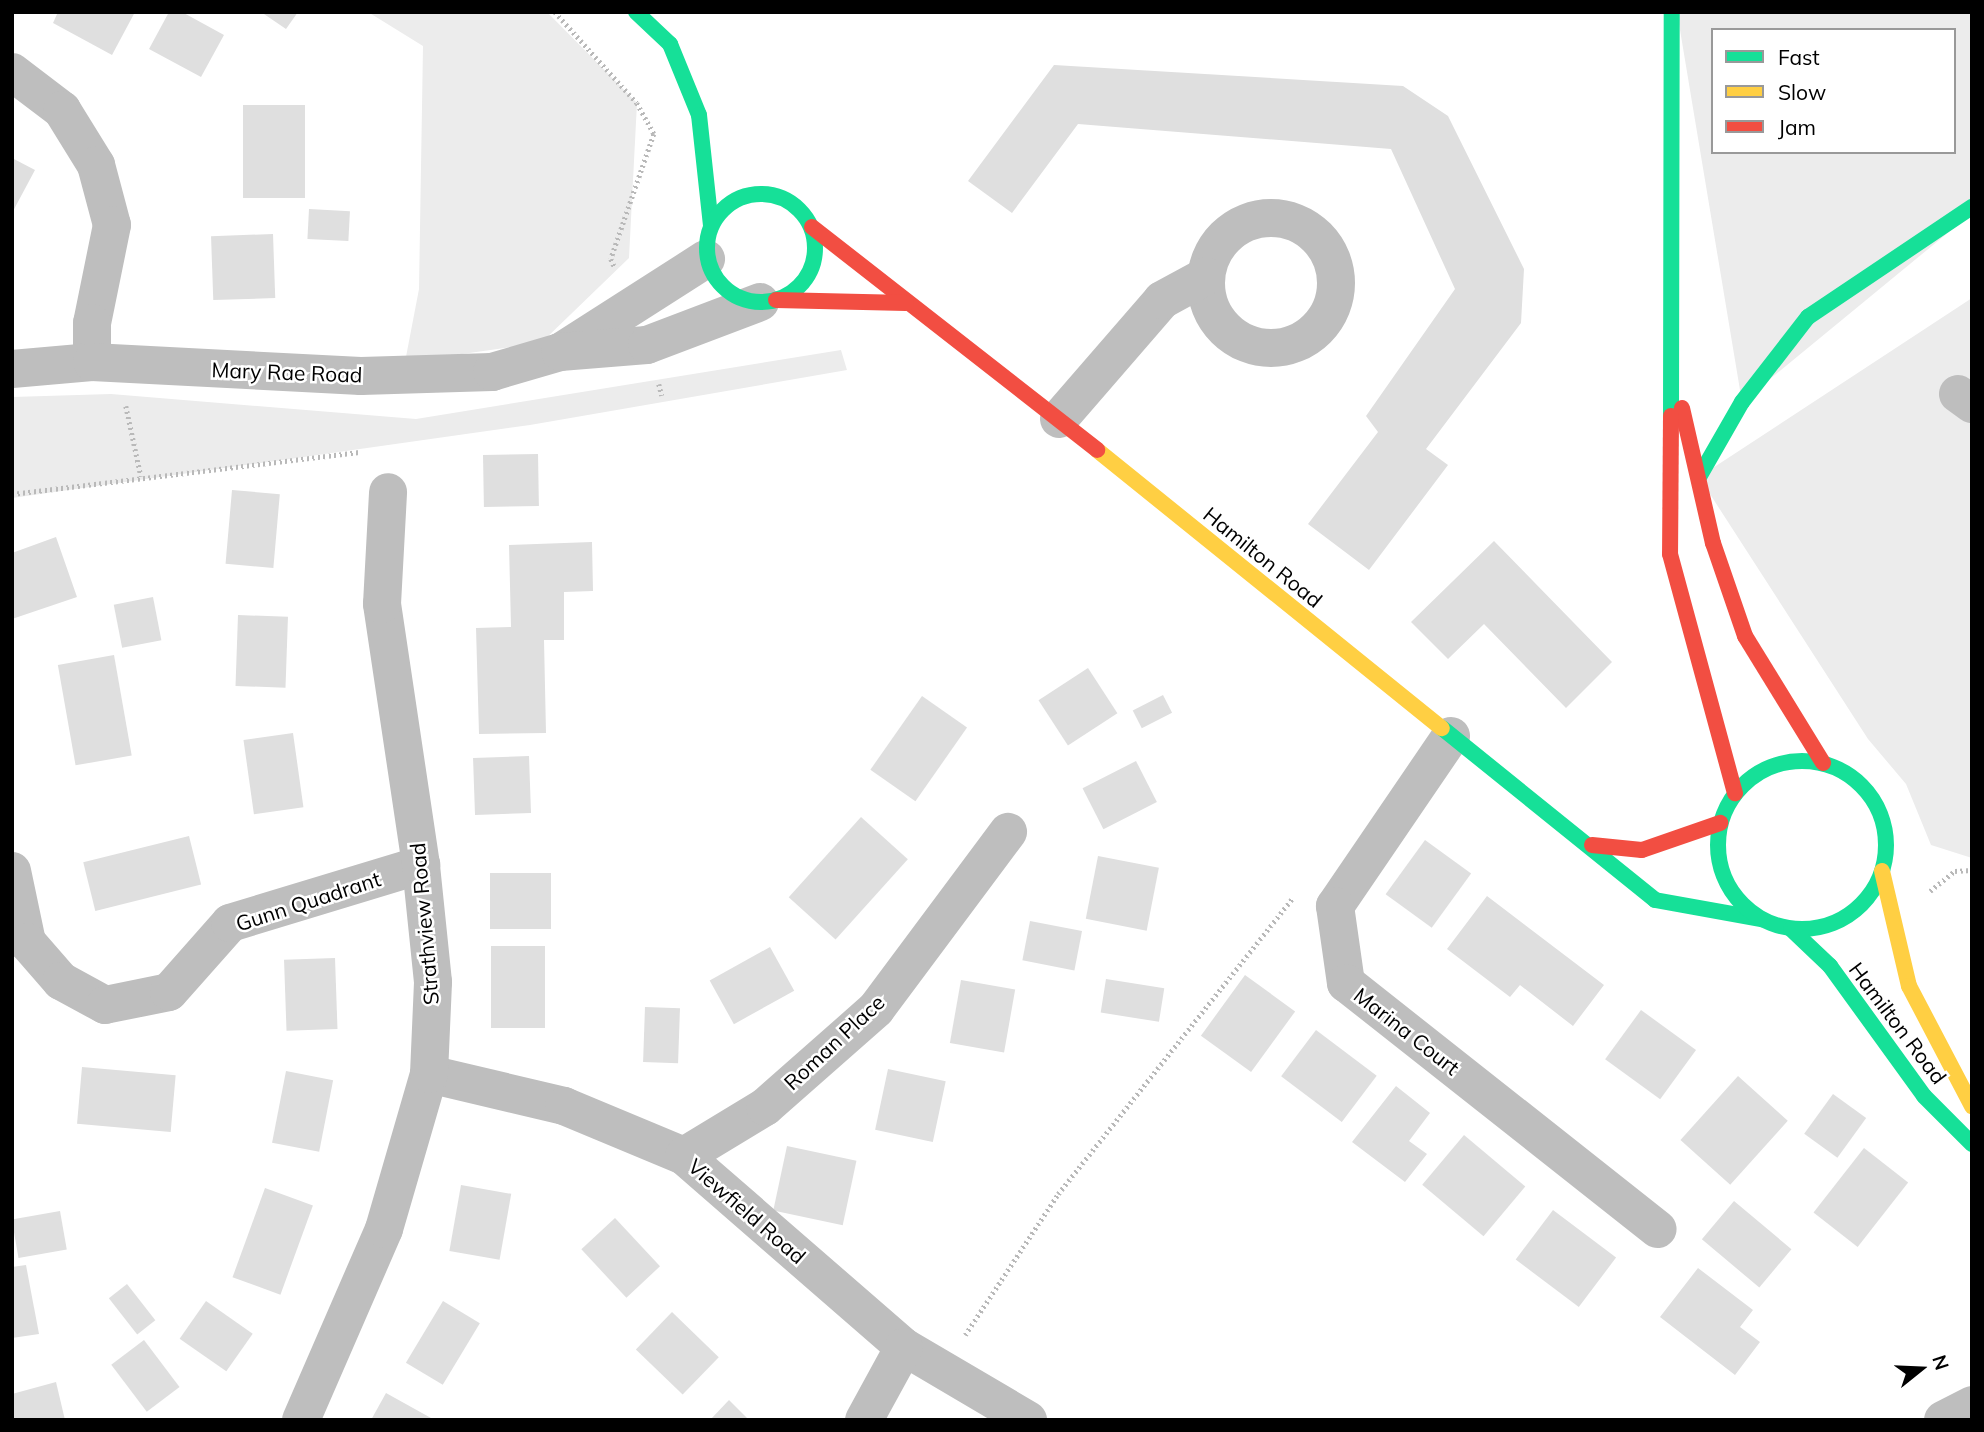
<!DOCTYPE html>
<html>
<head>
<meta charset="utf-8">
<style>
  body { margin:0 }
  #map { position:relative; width:1984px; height:1432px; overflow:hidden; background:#fff; font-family:Mulish,sans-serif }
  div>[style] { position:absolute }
  .green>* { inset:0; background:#ececec }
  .building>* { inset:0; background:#dfdfdf; transform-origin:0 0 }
  .path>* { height:4.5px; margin-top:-2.25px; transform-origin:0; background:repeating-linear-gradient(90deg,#b9b9b9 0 2px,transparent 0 5.5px) }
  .street>* { height:38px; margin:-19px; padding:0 19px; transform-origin:19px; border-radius:19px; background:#bebebe }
  .street>.ring { margin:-19px; padding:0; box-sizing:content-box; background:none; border:38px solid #bebebe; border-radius:50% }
  .fast>* { height:16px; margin:-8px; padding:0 8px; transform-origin:8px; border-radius:8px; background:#16e098 }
  .fast>.ring { margin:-8px; padding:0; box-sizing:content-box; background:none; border:16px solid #16e098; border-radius:50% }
  .slow>* { height:16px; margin:-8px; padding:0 8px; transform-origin:8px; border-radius:8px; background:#ffcf43 }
  .jam>* { height:16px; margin:-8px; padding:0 8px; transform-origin:8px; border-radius:8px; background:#f24e42 }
  span { translate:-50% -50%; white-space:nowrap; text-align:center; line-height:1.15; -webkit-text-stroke:5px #fff; paint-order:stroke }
  .street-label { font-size:21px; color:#000 }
  .frame { position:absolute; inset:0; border:14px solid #000; pointer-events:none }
  .legend { position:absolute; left:1711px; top:28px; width:245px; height:126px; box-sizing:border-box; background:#fff; border:2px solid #999; margin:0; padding:9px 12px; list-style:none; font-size:21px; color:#000 }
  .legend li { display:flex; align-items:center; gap:14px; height:35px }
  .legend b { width:35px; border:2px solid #999 }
  .north { position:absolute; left:1886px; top:1334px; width:70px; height:70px; -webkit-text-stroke:5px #fff; paint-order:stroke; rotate:72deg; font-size:19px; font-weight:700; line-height:28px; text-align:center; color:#000 }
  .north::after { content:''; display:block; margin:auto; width:24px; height:32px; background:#000; clip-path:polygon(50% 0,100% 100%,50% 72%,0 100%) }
</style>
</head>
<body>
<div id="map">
  <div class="green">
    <div style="clip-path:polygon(368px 12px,547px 12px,637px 103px,629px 258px,541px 343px,405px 362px,419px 289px,423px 46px)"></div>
    <div style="clip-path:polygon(evenodd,1677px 12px,1972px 12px,1972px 213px,1742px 402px,1677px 12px,1713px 30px,1954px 30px,1954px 152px,1713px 152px,1713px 30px)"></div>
    <div style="clip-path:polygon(1972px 298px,1971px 436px,1972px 858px,1931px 845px,1906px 784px,1868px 739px,1699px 477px)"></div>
    <div style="clip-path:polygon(841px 350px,847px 370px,530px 425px,12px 498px,12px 397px,111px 394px,416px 419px)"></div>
  </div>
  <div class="building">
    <div style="clip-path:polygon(58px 12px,135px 12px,112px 55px,53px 23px)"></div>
    <div style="clip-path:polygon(169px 12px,182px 12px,224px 35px,201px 77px,149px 49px)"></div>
    <div style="clip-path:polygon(261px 12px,298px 12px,286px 29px)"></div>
    <div style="clip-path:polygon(1054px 65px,1403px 86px,1448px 116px,1524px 269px,1521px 323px,1426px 449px,1448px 465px,1369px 570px,1308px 524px,1378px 432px,1366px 416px,1455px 289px,1391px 149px,1078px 124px,1012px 213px,968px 181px)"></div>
    <div style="left:243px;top:105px;width:62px;height:93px"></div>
    <div style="clip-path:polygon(12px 158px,35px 170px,12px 213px)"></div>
    <div style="left:309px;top:209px;width:41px;height:30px;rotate:3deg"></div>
    <div style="left:273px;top:234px;width:64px;height:62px;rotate:88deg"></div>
    <div style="left:538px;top:454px;width:52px;height:55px;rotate:89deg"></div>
    <div style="left:232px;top:490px;width:48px;height:74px;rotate:5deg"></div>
    <div style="clip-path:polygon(56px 537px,77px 597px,12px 619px,12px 553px)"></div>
    <div style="clip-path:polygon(1494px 541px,1612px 662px,1566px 708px,1484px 624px,1448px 659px,1411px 622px)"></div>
    <div style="clip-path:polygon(592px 542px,593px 591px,564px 592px,564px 640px,544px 640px,546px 733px,479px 734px,476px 628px,511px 627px,509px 545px)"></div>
    <div style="left:153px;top:597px;width:44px;height:40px;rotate:79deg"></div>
    <div style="left:238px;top:615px;width:50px;height:71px;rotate:2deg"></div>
    <div style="left:114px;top:655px;width:102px;height:57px;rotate:80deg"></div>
    <div style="left:1088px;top:668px;width:54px;height:59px;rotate:57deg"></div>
    <div style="left:1163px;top:695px;width:20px;height:34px;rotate:63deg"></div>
    <div style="left:922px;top:696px;width:55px;height:90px;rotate:35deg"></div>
    <div style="left:293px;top:733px;width:75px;height:50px;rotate:82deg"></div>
    <div style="left:529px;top:756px;width:57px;height:56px;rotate:88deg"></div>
    <div style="left:1136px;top:761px;width:46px;height:60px;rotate:63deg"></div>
    <div style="left:861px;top:817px;width:63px;height:108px;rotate:42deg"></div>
    <div style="left:189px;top:836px;width:50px;height:109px;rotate:76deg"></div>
    <div style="left:1425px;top:840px;width:57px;height:67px;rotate:36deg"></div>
    <div style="left:1098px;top:856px;width:62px;height:64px;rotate:11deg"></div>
    <div style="left:490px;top:873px;width:61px;height:56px"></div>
    <div style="clip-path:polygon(1487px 896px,1604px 985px,1573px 1026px,1520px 985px,1510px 997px,1447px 949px)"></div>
    <div style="left:1030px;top:921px;width:53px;height:40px;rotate:11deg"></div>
    <div style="left:491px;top:946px;width:54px;height:82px"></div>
    <div style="left:770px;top:947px;width:50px;height:69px;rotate:61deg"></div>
    <div style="left:335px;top:958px;width:71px;height:51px;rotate:88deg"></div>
    <div style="left:1245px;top:975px;width:62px;height:75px;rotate:36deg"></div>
    <div style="left:1106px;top:979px;width:59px;height:34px;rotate:9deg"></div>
    <div style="left:961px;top:980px;width:55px;height:64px;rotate:10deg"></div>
    <div style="left:645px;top:1007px;width:35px;height:55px;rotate:2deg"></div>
    <div style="left:1641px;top:1010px;width:68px;height:61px;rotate:36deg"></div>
    <div style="left:1316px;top:1030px;width:76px;height:58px;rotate:37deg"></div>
    <div style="left:82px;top:1067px;width:94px;height:57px;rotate:5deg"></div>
    <div style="left:888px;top:1069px;width:59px;height:62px;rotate:12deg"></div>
    <div style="left:286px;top:1071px;width:48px;height:73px;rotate:11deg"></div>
    <div style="left:1738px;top:1076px;width:67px;height:86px;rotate:42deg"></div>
    <div style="clip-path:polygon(1396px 1086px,1430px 1113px,1409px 1141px,1427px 1154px,1405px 1182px,1352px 1142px)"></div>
    <div style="left:1833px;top:1094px;width:41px;height:49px;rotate:36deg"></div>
    <div style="left:1464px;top:1135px;width:80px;height:65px;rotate:40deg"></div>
    <div style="left:787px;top:1146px;width:71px;height:66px;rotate:12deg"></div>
    <div style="left:1864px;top:1148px;width:56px;height:82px;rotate:38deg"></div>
    <div style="left:461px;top:1185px;width:51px;height:67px;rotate:10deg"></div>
    <div style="left:265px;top:1188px;width:51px;height:95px;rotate:20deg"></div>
    <div style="left:1734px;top:1201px;width:75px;height:50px;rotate:40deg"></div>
    <div style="left:1553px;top:1210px;width:79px;height:62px;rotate:37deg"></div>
    <div style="left:60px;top:1211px;width:39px;height:49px;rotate:80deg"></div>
    <div style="left:615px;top:1218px;width:66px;height:46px;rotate:47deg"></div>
    <div style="clip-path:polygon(26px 1265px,39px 1334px,12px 1338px,12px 1267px)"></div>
    <div style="clip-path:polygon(1698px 1268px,1753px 1310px,1740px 1327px,1760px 1342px,1735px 1375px,1660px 1317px)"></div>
    <div style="left:127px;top:1284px;width:46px;height:23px;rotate:52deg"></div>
    <div style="left:206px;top:1301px;width:57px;height:46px;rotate:35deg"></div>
    <div style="left:443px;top:1301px;width:43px;height:72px;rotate:31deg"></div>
    <div style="left:672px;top:1312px;width:65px;height:52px;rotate:44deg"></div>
    <div style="left:144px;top:1340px;width:59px;height:41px;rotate:53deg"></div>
    <div style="clip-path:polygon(56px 1382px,65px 1420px,12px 1420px,12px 1394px)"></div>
    <div style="clip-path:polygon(386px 1393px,431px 1418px,430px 1420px,371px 1420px)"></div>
    <div style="clip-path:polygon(729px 1400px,749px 1420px,710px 1420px)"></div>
  </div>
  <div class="path">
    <div style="left:555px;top:12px;width:122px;rotate:48deg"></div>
    <div style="left:637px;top:103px;width:35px;rotate:61deg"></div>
    <div style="left:654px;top:134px;width:132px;rotate:109deg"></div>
    <div style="left:611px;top:259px;width:10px;rotate:66deg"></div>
    <div style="left:659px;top:384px;width:12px;rotate:76deg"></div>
    <div style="left:126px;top:406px;width:72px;rotate:77.9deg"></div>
    <div style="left:12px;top:494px;width:350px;rotate:-6.9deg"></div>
    <div style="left:1930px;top:891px;width:32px;rotate:-39deg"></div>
    <div style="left:1955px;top:871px;width:17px;rotate:-3deg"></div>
    <div style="left:965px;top:1335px;width:169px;rotate:-56.6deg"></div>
    <div style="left:1058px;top:1194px;width:379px;rotate:-51.6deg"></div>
  </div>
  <div class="street">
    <div style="left:12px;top:72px;width:63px;rotate:37.2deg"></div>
    <div style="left:62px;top:110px;width:65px;rotate:58.3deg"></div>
    <div style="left:96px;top:165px;width:62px;rotate:75.1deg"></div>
    <div style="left:112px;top:225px;width:100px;rotate:101.5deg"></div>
    <div style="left:92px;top:323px;width:39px;rotate:90deg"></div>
    <div class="ring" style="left:1206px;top:218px;width:92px;height:92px"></div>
    <div style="left:562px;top:351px;width:171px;rotate:-32.6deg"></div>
    <div style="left:12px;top:369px;width:80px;rotate:-5deg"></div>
    <div style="left:92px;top:362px;width:269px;rotate:3deg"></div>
    <div style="left:361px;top:376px;width:131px;rotate:-1.7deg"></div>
    <div style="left:492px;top:372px;width:71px;rotate:-16.4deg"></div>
    <div style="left:560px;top:352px;width:87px;rotate:-4.6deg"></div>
    <div style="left:647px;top:345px;width:121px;rotate:-20.8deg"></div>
    <div style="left:1958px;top:394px;width:17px;rotate:36deg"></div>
    <div style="left:1059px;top:419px;width:157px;rotate:-49.1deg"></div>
    <div style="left:1162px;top:300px;width:50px;rotate:-28.6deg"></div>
    <div style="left:1451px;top:736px;width:206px;rotate:124.3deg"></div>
    <div style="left:1335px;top:906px;width:78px;rotate:81.9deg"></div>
    <div style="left:1346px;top:983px;width:397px;rotate:38.3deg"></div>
    <div style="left:12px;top:871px;width:73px;rotate:78.1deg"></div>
    <div style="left:27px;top:942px;width:52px;rotate:48.9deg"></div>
    <div style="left:61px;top:981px;width:50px;rotate:28.6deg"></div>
    <div style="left:105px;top:1005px;width:65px;rotate:-11.5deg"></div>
    <div style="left:169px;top:992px;width:92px;rotate:-48.5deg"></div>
    <div style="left:230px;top:923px;width:200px;rotate:-16.9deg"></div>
    <div style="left:429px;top:1074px;width:139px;rotate:13.3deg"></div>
    <div style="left:564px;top:1106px;width:130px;rotate:22.6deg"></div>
    <div style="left:684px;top:1156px;width:291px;rotate:41deg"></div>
    <div style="left:904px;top:1347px;width:144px;rotate:30.5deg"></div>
    <div style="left:684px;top:1156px;width:95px;rotate:-31.2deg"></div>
    <div style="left:765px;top:1107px;width:148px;rotate:-41.4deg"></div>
    <div style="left:876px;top:1009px;width:221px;rotate:-53.3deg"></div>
    <div style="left:301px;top:1420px;width:208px;rotate:-66.5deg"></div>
    <div style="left:384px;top:1229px;width:161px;rotate:-73.8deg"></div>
    <div style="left:429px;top:1074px;width:92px;rotate:-87.5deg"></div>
    <div style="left:433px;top:982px;width:118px;rotate:-95.9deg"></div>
    <div style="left:421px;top:865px;width:264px;rotate:-98.5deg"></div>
    <div style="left:382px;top:604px;width:112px;rotate:-86.9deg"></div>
    <div style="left:864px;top:1420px;width:83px;rotate:-61.3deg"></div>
    <div style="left:1943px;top:1420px;width:33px;rotate:-27deg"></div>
  </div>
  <div class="fast">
    <div style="left:636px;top:12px;width:47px;rotate:43.3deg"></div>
    <div style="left:670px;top:44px;width:77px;rotate:67.8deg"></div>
    <div style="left:699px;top:115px;width:111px;rotate:83.8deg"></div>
    <div class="ring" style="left:707px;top:194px;width:92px;height:92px"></div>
    <div style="left:1671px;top:416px;width:404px;rotate:-89.9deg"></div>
    <div style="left:1699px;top:477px;width:86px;rotate:-60.2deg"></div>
    <div style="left:1742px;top:402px;width:108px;rotate:-52.2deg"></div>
    <div style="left:1808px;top:317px;width:197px;rotate:-33.9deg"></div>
    <div style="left:1442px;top:728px;width:274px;rotate:38.9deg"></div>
    <div style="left:1655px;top:900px;width:108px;rotate:10.2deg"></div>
    <div class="ring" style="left:1718px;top:761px;width:152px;height:152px"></div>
    <div style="left:1791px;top:929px;width:54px;rotate:43.5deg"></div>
    <div style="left:1830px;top:966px;width:160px;rotate:54.1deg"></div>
    <div style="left:1924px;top:1096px;width:68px;rotate:45deg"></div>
  </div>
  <div class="slow">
    <div style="left:1097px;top:450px;width:443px;rotate:38.9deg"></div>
    <div style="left:1882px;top:871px;width:118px;rotate:76.8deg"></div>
    <div style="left:1909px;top:986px;width:136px;rotate:62.3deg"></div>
  </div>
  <div class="jam">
    <div style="left:812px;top:227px;width:362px;rotate:38deg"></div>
    <div style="left:776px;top:300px;width:130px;rotate:1.3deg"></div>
    <div style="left:1682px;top:408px;width:139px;rotate:77.1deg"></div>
    <div style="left:1713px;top:543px;width:98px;rotate:71deg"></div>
    <div style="left:1745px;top:636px;width:149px;rotate:58.4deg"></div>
    <div style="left:1671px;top:416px;width:138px;rotate:90.4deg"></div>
    <div style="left:1670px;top:554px;width:248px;rotate:74.8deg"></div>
    <div style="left:1592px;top:845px;width:50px;rotate:5.7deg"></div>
    <div style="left:1642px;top:850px;width:83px;rotate:-19.1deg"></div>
  </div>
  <div class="street-label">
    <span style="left:287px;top:372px;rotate:2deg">Mary Rae Road</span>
    <span style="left:1263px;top:557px;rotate:39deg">Hamilton Road</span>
    <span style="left:308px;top:901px;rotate:-18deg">Gunn Quadrant</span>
    <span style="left:424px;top:924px;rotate:-95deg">Strathview Road</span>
    <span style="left:1898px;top:1023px;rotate:53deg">Hamilton Road</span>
    <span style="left:1407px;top:1031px;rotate:38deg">Marina Court</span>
    <span style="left:834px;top:1042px;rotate:-43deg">Roman Place</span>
    <span style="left:747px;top:1211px;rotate:41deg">Viewfield Road</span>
  </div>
  <div class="frame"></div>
  <ul class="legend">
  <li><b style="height:9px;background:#16e098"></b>Fast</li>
  <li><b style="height:9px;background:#ffcf43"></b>Slow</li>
  <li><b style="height:9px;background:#f24e42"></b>Jam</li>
  </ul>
  <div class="north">N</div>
</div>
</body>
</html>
